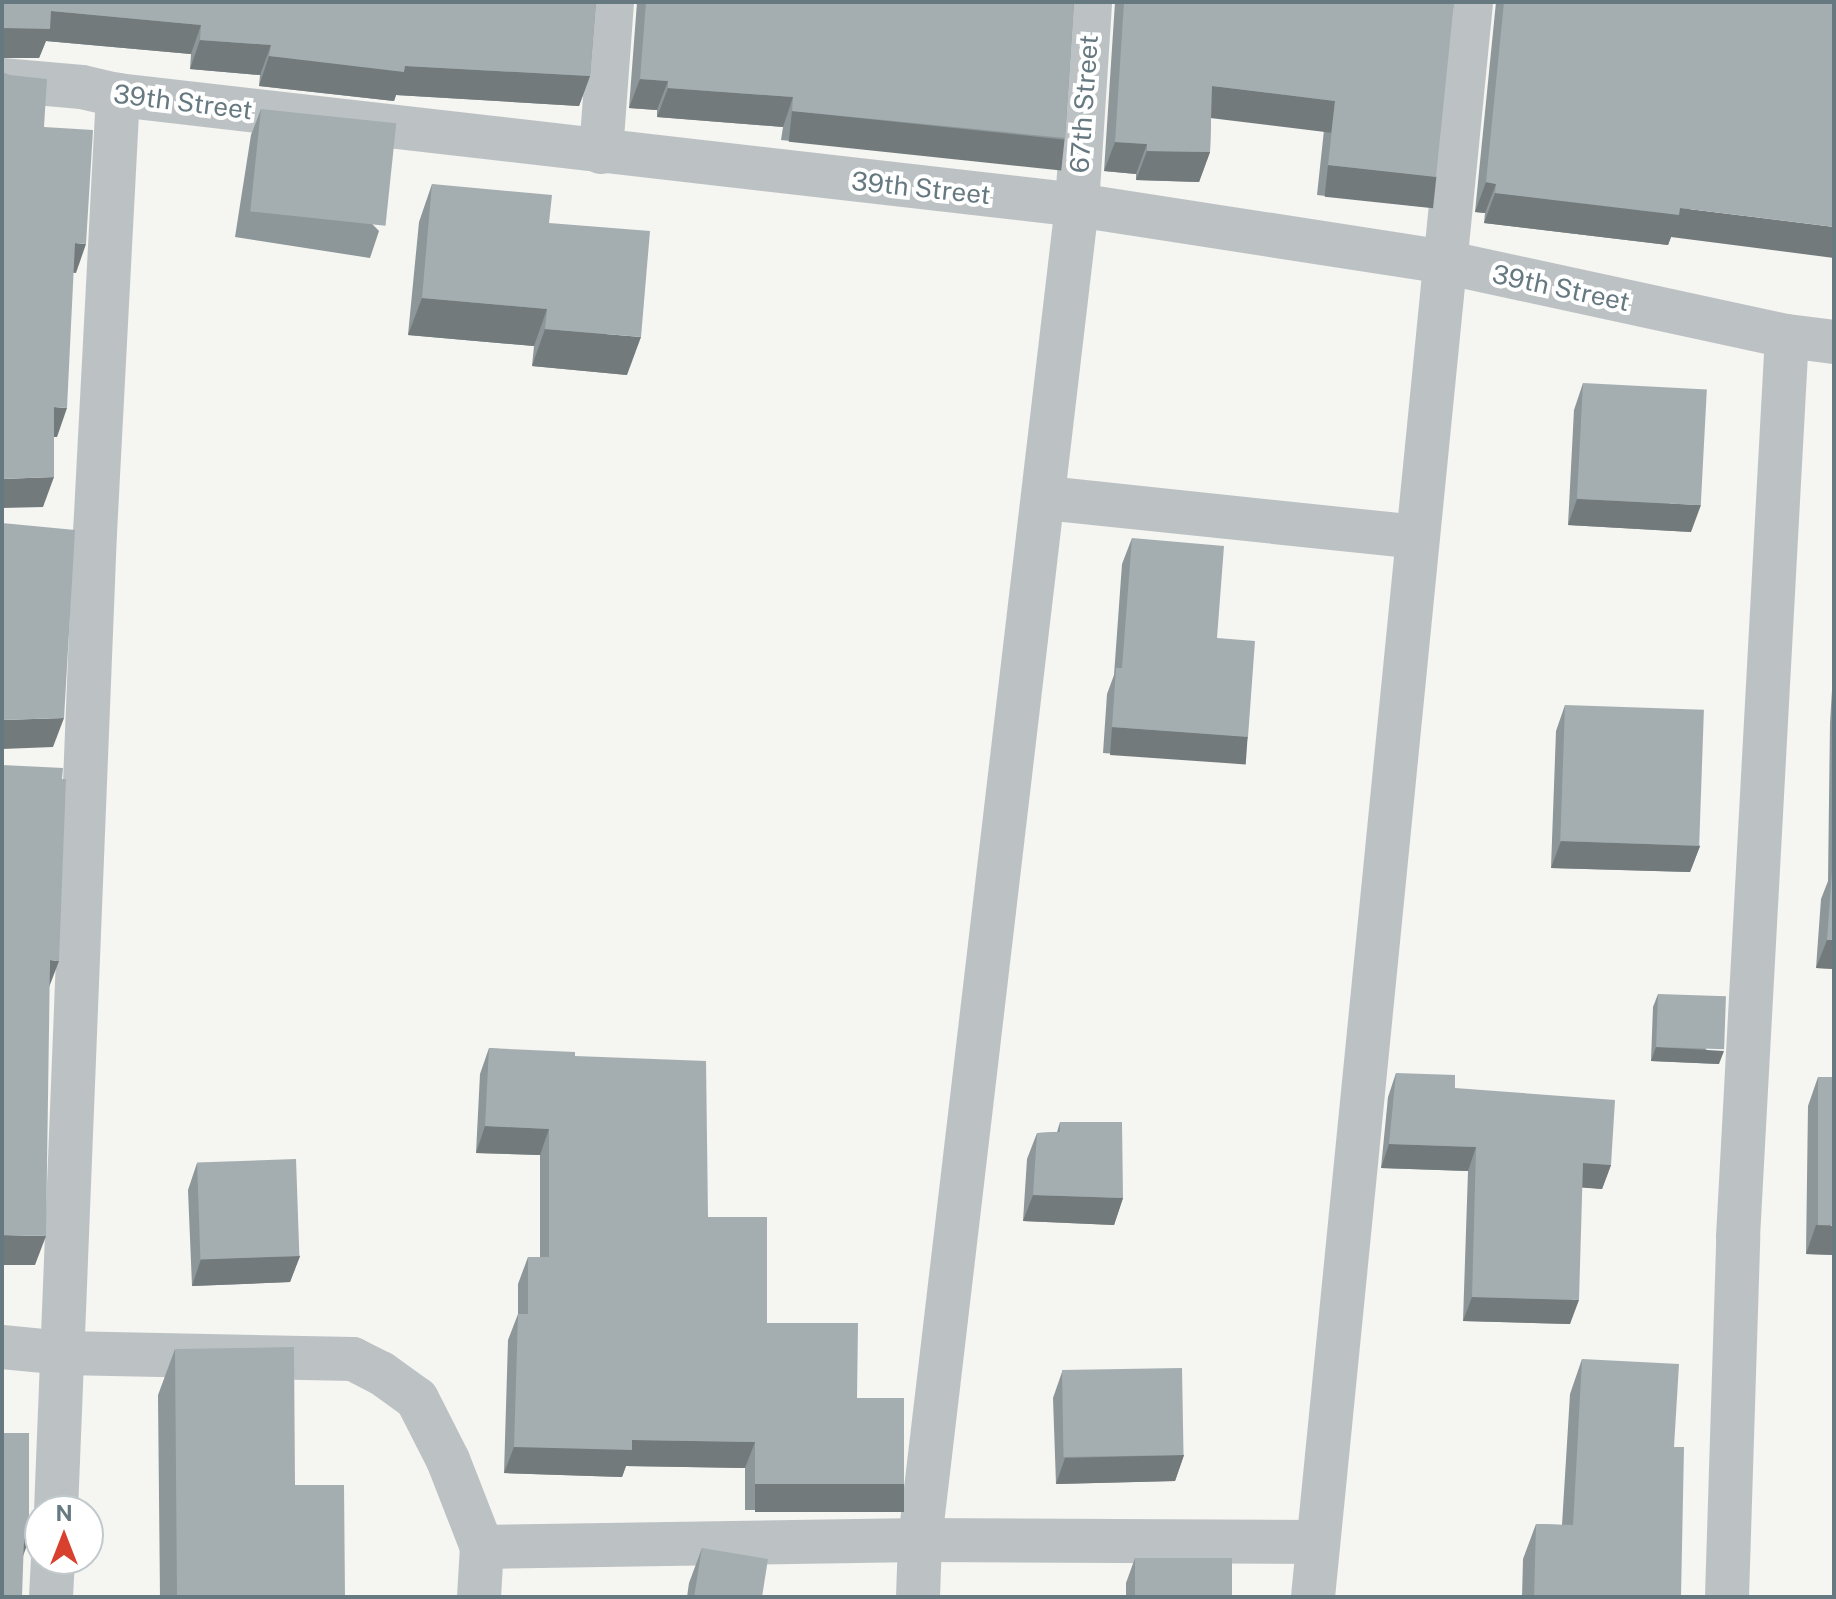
<!DOCTYPE html>
<html>
<head>
<meta charset="utf-8">
<style>
  body { margin:0 }
  #map { position:relative; width:1836px; height:1599px; overflow:hidden; background:#f5f5f2; font-family:"Public Sans",sans-serif }
  div>[style] { position:absolute }
  .minor>* { height:44px; margin:-22px; padding:0 22px; transform-origin:22px; border-radius:22px; background:#bcc2c4 }
  .wall>* { inset:0; background:#8d9698 }
  .shaded-wall>* { inset:0; background:#737a7c; transform-origin:0 0 }
  .building>* { inset:0; background:#a4aeb1; transform-origin:0 0 }
  span { translate:-50% -50%; white-space:nowrap; text-align:center; line-height:1.15; -webkit-text-stroke:8px #fff; paint-order:stroke }
  .street-label { font-size:26px; color:#667981 }
  .frame { position:absolute; inset:0; border:4px solid #667981; pointer-events:none }
  .north { position:absolute; left:24px; top:1495px; width:80px; height:80px; box-sizing:border-box; background:#fff; border:2px solid #c2c9cd; border-radius:50%; rotate:0deg; font-size:22px; font-weight:700; line-height:32px; text-align:center; color:#667981 }
  .north::after { content:''; display:block; margin:auto; width:28px; height:36px; background:#d9412f; clip-path:polygon(50% 0,100% 100%,50% 72%,0 100%) }
</style>
</head>
<body>
<div id="map">
  <div class="minor">
    <div style="left:2px;top:80px;width:80px;rotate:5deg"></div>
    <div style="left:82px;top:87px;width:37px;rotate:13deg"></div>
    <div style="left:118px;top:95px;width:965px;rotate:6.54deg"></div>
    <div style="left:1077px;top:205px;width:371px;rotate:8.8deg"></div>
    <div style="left:1444px;top:262px;width:351px;rotate:12.2deg"></div>
    <div style="left:1787px;top:336px;width:47px;rotate:7.3deg"></div>
    <div style="left:601px;top:152px;width:150px;rotate:-85.8deg"></div>
    <div style="left:1046px;top:498px;width:373px;rotate:6deg"></div>
    <div style="left:2px;top:1347px;width:61px;rotate:5.6deg"></div>
    <div style="left:63px;top:1353px;width:290px;rotate:1.2deg"></div>
    <div style="left:353px;top:1359px;width:31px;rotate:27deg"></div>
    <div style="left:381px;top:1373px;width:44px;rotate:35.8deg"></div>
    <div style="left:417px;top:1399px;width:68px;rotate:63.1deg"></div>
    <div style="left:448px;top:1460px;width:93px;rotate:68.7deg"></div>
    <div style="left:56px;top:1511px;width:979px;rotate:-87.72deg"></div>
    <div style="left:95px;top:533px;width:439px;rotate:-87deg"></div>
    <div style="left:51px;top:1597px;width:38px;rotate:-87deg"></div>
    <div style="left:479px;top:1597px;width:50px;rotate:-86.6deg"></div>
    <div style="left:482px;top:1547px;width:438px;rotate:-0.9deg"></div>
    <div style="left:920px;top:1540px;width:396px;rotate:0.3deg"></div>
    <div style="left:918px;top:1597px;width:57px;rotate:-88deg"></div>
    <div style="left:920px;top:1540px;width:1344px;rotate:-83.29deg"></div>
    <div style="left:1077px;top:205px;width:203px;rotate:-86.3deg"></div>
    <div style="left:1313px;top:1597px;width:1603px;rotate:-84.34deg"></div>
    <div style="left:1727px;top:1597px;width:360px;rotate:-88.2deg"></div>
    <div style="left:1738px;top:1237px;width:902px;rotate:-86.89deg"></div>
  </div>
  <div class="wall">
    <div style="clip-path:polygon(2px 2px,596px 2px,590px 76px,579px 106px,396px 95px,394px 101px,259px 86px,260px 75px,190px 69px,191px 54px,46px 41px,39px 58px,2px 58px)"></div>
    <div style="clip-path:polygon(637px 2px,1074px 2px,1065px 138px,1054px 168px,781px 140px,783px 127px,657px 117px,657px 110px,629px 108px)"></div>
    <div style="clip-path:polygon(1115px 2px,1454px 2px,1426px 207px,1317px 195px,1324px 130px,1211px 117px,1210px 152px,1199px 182px,1136px 180px,1136px 174px,1104px 171px)"></div>
    <div style="clip-path:polygon(1496px 2px,1834px 2px,1671px 237px,1668px 245px,1484px 223px,1485px 213px,1475px 212px)"></div>
    <div style="clip-path:polygon(261px 109px,379px 231px,370px 258px,235px 237px,251px 135px)"></div>
    <div style="clip-path:polygon(432px 184px,549px 223px,627px 375px,532px 366px,534px 346px,408px 335px,419px 222px)"></div>
    <div style="clip-path:polygon(1583px 383px,1691px 532px,1568px 525px,1574px 410px)"></div>
    <div style="clip-path:polygon(1132px 538px,1217px 638px,1248px 737px,1238px 763px,1103px 753px,1107px 694px,1114px 675px,1122px 564px)"></div>
    <div style="clip-path:polygon(1834px 657px,1834px 969px,1816px 968px,1821px 899px,1828px 881px,1830px 723px)"></div>
    <div style="clip-path:polygon(1565px 705px,1700px 846px,1690px 872px,1551px 868px,1556px 731px)"></div>
    <div style="clip-path:polygon(1658px 994px,1719px 1064px,1651px 1061px,1653px 1007px)"></div>
    <div style="clip-path:polygon(489px 1048px,575px 1056px,708px 1217px,767px 1323px,857px 1398px,904px 1484px,894px 1510px,745px 1510px,745px 1468px,626px 1466px,622px 1477px,504px 1473px,508px 1340px,518px 1314px,518px 1284px,528px 1257px,540px 1257px,540px 1155px,476px 1153px,480px 1074px)"></div>
    <div style="clip-path:polygon(1396px 1073px,1455px 1088px,1611px 1165px,1602px 1189px,1582px 1187px,1570px 1324px,1463px 1321px,1468px 1171px,1381px 1168px,1388px 1097px)"></div>
    <div style="clip-path:polygon(1818px 1077px,1834px 1255px,1806px 1254px,1808px 1106px)"></div>
    <div style="clip-path:polygon(1060px 1122px,1123px 1198px,1114px 1225px,1023px 1221px,1027px 1159px,1037px 1133px,1057px 1132px)"></div>
    <div style="clip-path:polygon(197px 1163px,300px 1256px,290px 1282px,192px 1286px,188px 1190px)"></div>
    <div style="clip-path:polygon(175px 1349px,295px 1485px,345px 1597px,160px 1597px,158px 1395px)"></div>
    <div style="clip-path:polygon(1582px 1359px,1674px 1447px,1681px 1597px,1522px 1597px,1523px 1559px,1536px 1524px,1562px 1525px,1570px 1394px)"></div>
    <div style="clip-path:polygon(1062px 1372px,1184px 1455px,1175px 1481px,1056px 1484px,1053px 1398px)"></div>
    <div style="clip-path:polygon(702px 1548px,762px 1597px,687px 1597px,689px 1583px)"></div>
    <div style="clip-path:polygon(1135px 1558px,1233px 1597px,1126px 1597px,1126px 1583px)"></div>
  </div>
  <div class="shaded-wall">
    <div style="clip-path:polygon(51px 11px,201px 25px,191px 54px,46px 41px,39px 58px,2px 58px,2px 28px)"></div>
    <div style="clip-path:polygon(200px 40px,271px 45px,260px 75px,190px 69px)"></div>
    <div style="clip-path:polygon(269px 56px,405px 66px,590px 76px,579px 106px,396px 95px,394px 101px,259px 86px)"></div>
    <div style="clip-path:polygon(640px 79px,668px 81px,657px 110px,629px 108px)"></div>
    <div style="left:1212px;top:86px;width:124px;height:32px;rotate:7deg"></div>
    <div style="clip-path:polygon(668px 88px,793px 97px,783px 127px,657px 117px)"></div>
    <div style="left:792px;top:111px;width:274px;height:31px;rotate:6deg"></div>
    <div style="clip-path:polygon(1115px 142px,1147px 144px,1136px 174px,1104px 171px)"></div>
    <div style="clip-path:polygon(1147px 151px,1210px 152px,1199px 182px,1136px 180px)"></div>
    <div style="left:1328px;top:165px;width:109px;height:32px;rotate:6deg"></div>
    <div style="clip-path:polygon(1486px 182px,1496px 184px,1485px 213px,1475px 212px)"></div>
    <div style="clip-path:polygon(1495px 193px,1680px 208px,1834px 227px,1834px 258px,1671px 237px,1668px 245px,1484px 223px)"></div>
    <div style="clip-path:polygon(75px 243px,86px 244px,76px 273px,64px 272px)"></div>
    <div style="clip-path:polygon(422px 298px,547px 309px,534px 346px,408px 335px)"></div>
    <div style="clip-path:polygon(545px 329px,641px 337px,627px 375px,532px 366px)"></div>
    <div style="clip-path:polygon(54px 407px,67px 408px,57px 437px,43px 437px)"></div>
    <div style="clip-path:polygon(54px 477px,43px 507px,2px 508px,2px 479px)"></div>
    <div style="clip-path:polygon(1577px 499px,1701px 505px,1691px 532px,1568px 525px)"></div>
    <div style="clip-path:polygon(64px 718px,53px 747px,2px 749px,2px 720px)"></div>
    <div style="left:1112px;top:727px;width:136px;height:28px;rotate:4deg"></div>
    <div style="clip-path:polygon(1561px 841px,1700px 846px,1690px 872px,1551px 868px)"></div>
    <div style="clip-path:polygon(1827px 940px,1834px 940px,1834px 969px,1816px 968px)"></div>
    <div style="clip-path:polygon(50px 960px,59px 961px,48px 990px)"></div>
    <div style="clip-path:polygon(1656px 1047px,1724px 1051px,1719px 1064px,1651px 1061px)"></div>
    <div style="clip-path:polygon(485px 1126px,549px 1129px,540px 1155px,476px 1153px)"></div>
    <div style="clip-path:polygon(1389px 1144px,1476px 1147px,1468px 1171px,1381px 1168px)"></div>
    <div style="clip-path:polygon(1583px 1163px,1611px 1165px,1602px 1189px,1574px 1187px)"></div>
    <div style="clip-path:polygon(1033px 1195px,1123px 1198px,1114px 1225px,1023px 1221px)"></div>
    <div style="clip-path:polygon(1816px 1225px,1834px 1226px,1834px 1255px,1806px 1254px)"></div>
    <div style="clip-path:polygon(2px 1235px,46px 1236px,35px 1265px,2px 1265px)"></div>
    <div style="clip-path:polygon(300px 1256px,290px 1282px,192px 1286px,201px 1259px)"></div>
    <div style="clip-path:polygon(1472px 1297px,1579px 1300px,1570px 1324px,1463px 1321px)"></div>
    <div style="clip-path:polygon(632px 1440px,755px 1442px,745px 1468px,626px 1466px,622px 1477px,504px 1473px,514px 1447px)"></div>
    <div style="clip-path:polygon(1184px 1455px,1175px 1481px,1056px 1484px,1065px 1458px)"></div>
    <div style="left:755px;top:1484px;width:149px;height:28px"></div>
    <div style="clip-path:polygon(24px 1539px,29px 1539px,20px 1565px)"></div>
  </div>
  <div class="building">
    <div style="clip-path:polygon(2px 2px,596px 2px,590px 76px,405px 66px,404px 72px,269px 56px,271px 45px,200px 40px,201px 25px,51px 11px,50px 29px,2px 28px)"></div>
    <div style="clip-path:polygon(646px 2px,1074px 2px,1065px 138px,792px 111px,793px 97px,668px 88px,668px 81px,640px 79px)"></div>
    <div style="clip-path:polygon(1124px 2px,1454px 2px,1436px 177px,1328px 165px,1335px 101px,1212px 86px,1210px 152px,1147px 151px,1147px 144px,1115px 142px)"></div>
    <div style="clip-path:polygon(1504px 2px,1834px 2px,1834px 227px,1680px 208px,1679px 215px,1495px 193px,1496px 184px,1486px 182px)"></div>
    <div style="clip-path:polygon(2px 72px,10px 75px,47px 79px,44px 127px,93px 130px,86px 244px,75px 243px,67px 408px,54px 407px,54px 477px,2px 479px)"></div>
    <div style="left:261px;top:109px;width:136px;height:103px;rotate:6deg"></div>
    <div style="clip-path:polygon(432px 184px,552px 195px,549px 223px,650px 231px,641px 337px,545px 329px,547px 309px,422px 298px)"></div>
    <div style="left:1583px;top:383px;width:124px;height:116px;rotate:3deg"></div>
    <div style="clip-path:polygon(2px 523px,75px 530px,64px 718px,2px 720px)"></div>
    <div style="clip-path:polygon(1132px 538px,1224px 546px,1217px 638px,1255px 641px,1248px 737px,1112px 727px,1116px 668px,1122px 668px)"></div>
    <div style="left:1565px;top:705px;width:139px;height:136px;rotate:2deg"></div>
    <div style="clip-path:polygon(2px 765px,63px 768px,62px 779px,66px 779px,59px 961px,50px 960px,46px 1236px,2px 1235px)"></div>
    <div style="clip-path:polygon(1832px 871px,1834px 871px,1834px 940px,1827px 940px)"></div>
    <div style="left:1658px;top:994px;width:68px;height:53px;rotate:2deg"></div>
    <div style="clip-path:polygon(489px 1048px,575px 1052px,575px 1056px,706px 1061px,708px 1217px,767px 1217px,767px 1323px,858px 1323px,857px 1398px,904px 1398px,904px 1484px,755px 1484px,755px 1442px,632px 1440px,632px 1450px,514px 1447px,518px 1314px,528px 1314px,528px 1257px,549px 1257px,549px 1129px,485px 1126px)"></div>
    <div style="clip-path:polygon(1396px 1073px,1455px 1075px,1455px 1088px,1615px 1100px,1611px 1165px,1583px 1163px,1579px 1300px,1472px 1297px,1476px 1147px,1389px 1144px)"></div>
    <div style="left:1818px;top:1077px;width:16px;height:148px"></div>
    <div style="clip-path:polygon(1060px 1122px,1122px 1122px,1123px 1198px,1033px 1195px,1037px 1133px,1060px 1132px)"></div>
    <div style="left:296px;top:1159px;width:97px;height:99px;rotate:88deg"></div>
    <div style="clip-path:polygon(294px 1347px,295px 1485px,344px 1485px,345px 1597px,177px 1597px,175px 1349px)"></div>
    <div style="clip-path:polygon(1582px 1359px,1679px 1364px,1674px 1447px,1684px 1447px,1681px 1597px,1534px 1597px,1536px 1524px,1573px 1525px)"></div>
    <div style="left:1182px;top:1368px;width:87px;height:120px;rotate:89deg"></div>
    <div style="clip-path:polygon(2px 1433px,29px 1433px,29px 1539px,24px 1539px,22px 1597px,2px 1597px)"></div>
    <div style="clip-path:polygon(702px 1548px,768px 1559px,762px 1597px,694px 1597px)"></div>
    <div style="left:1135px;top:1558px;width:97px;height:39px"></div>
  </div>
  <div class="street-label">
    <span style="left:183px;top:102px;rotate:7deg">39th Street</span>
    <span style="left:1084px;top:104px;rotate:-86deg">67th Street</span>
    <span style="left:921px;top:188px;rotate:6deg">39th Street</span>
    <span style="left:1561px;top:288px;rotate:12deg">39th Street</span>
  </div>
  <div class="frame"></div>
  <div class="north">N</div>
</div>
</body>
</html>
